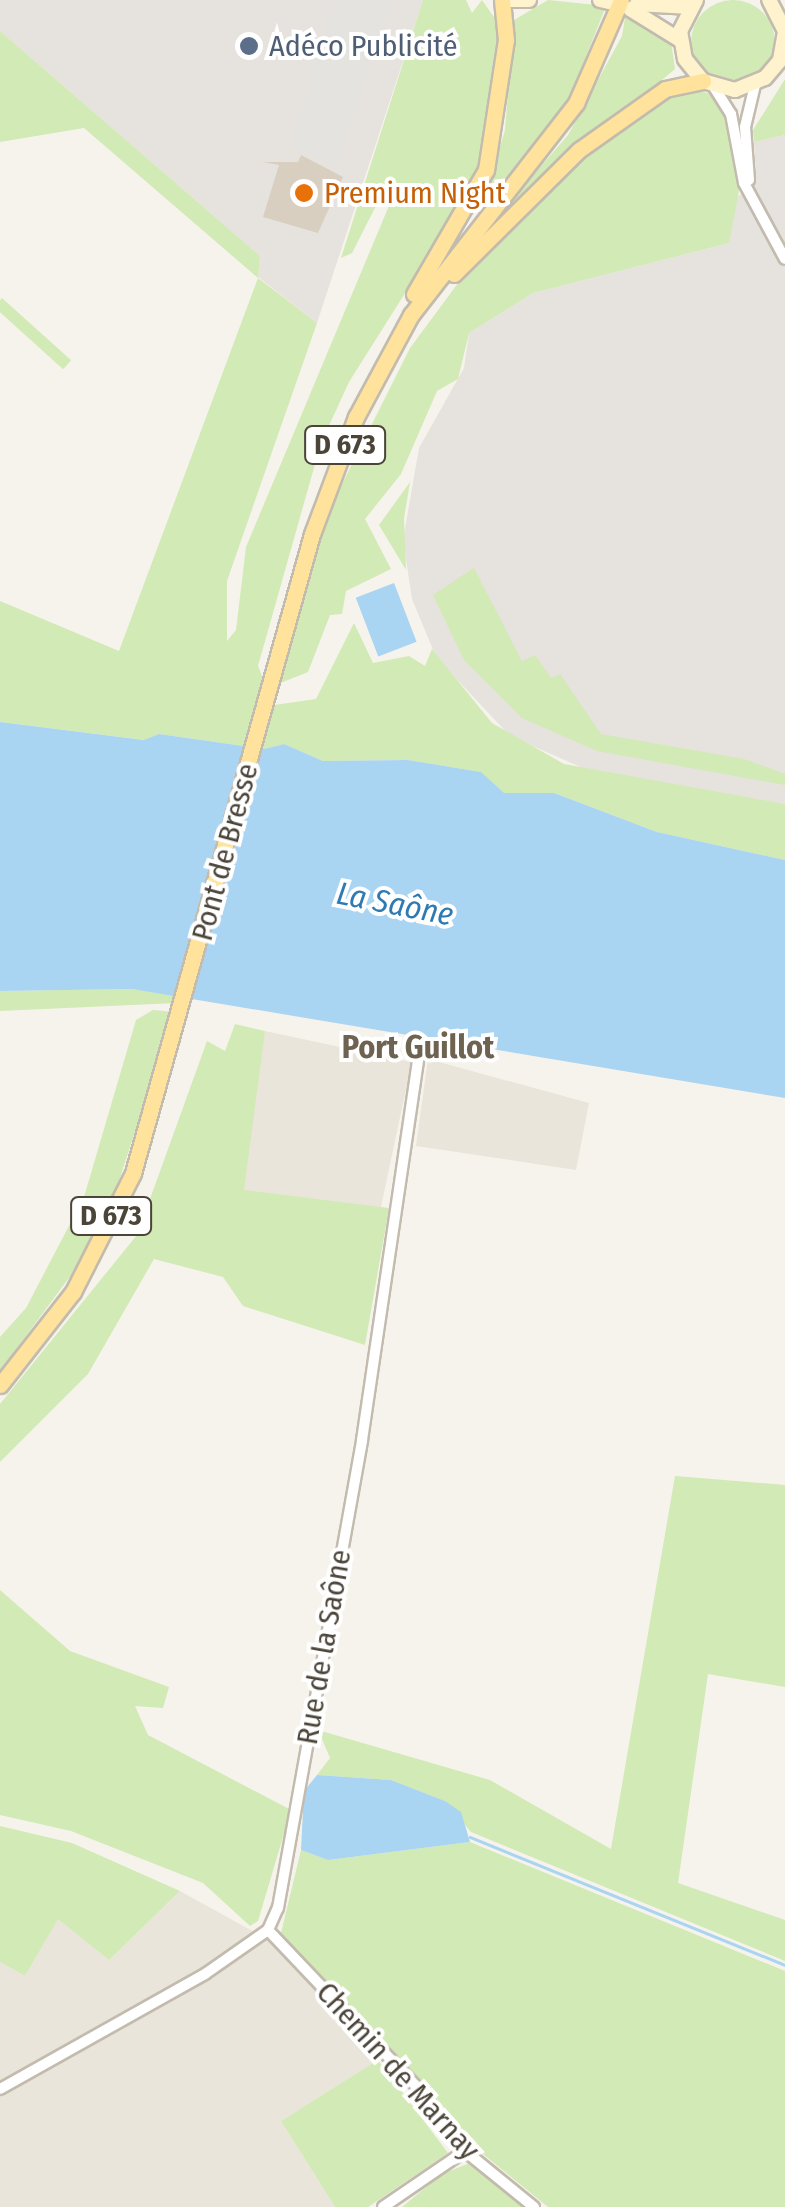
<!DOCTYPE html>
<html>
<head>
<meta charset="utf-8">
<style>
  body { margin:0 }
  #map { position:relative; width:785px; height:2207px; overflow:hidden; background:#f6f3ec; font-family:"Fira Sans Condensed",sans-serif }
  div>[style] { position:absolute }
  .residential>* { inset:0; background:#eae5da; transform-origin:0 0 }
  .industrial>* { inset:0; background:#e6e2dd }
  .green>* { inset:0; background:#d2eab5; transform-origin:0 0 }
  .round { border-radius:50% }
  .parking>* { inset:0; background:#e5e3e0 }
  .water>* { inset:0; background:#a9d4f2; transform-origin:0 0 }
  .stream>* { height:2.5px; margin:-1.25px; padding:0 1.25px; transform-origin:1.25px; border-radius:1.25px; background:#a9d4f2 }
  .building>* { inset:0; background:#d8cfc1 }
  .roads { filter:drop-shadow(2px 0 #c2bbae) drop-shadow(-2px 0 #c2bbae) drop-shadow(0 2px #c2bbae) drop-shadow(0 -2px #c2bbae) }
  .street>* { height:10px; margin:-5px; padding:0 5px; transform-origin:5px; border-radius:5px; background:#fff }
  .secondary>* { height:14px; margin:-7px; padding:0 7px; transform-origin:7px; border-radius:7px; background:#fff3cd }
  .primary>* { height:15px; margin:-7.5px; padding:0 7.5px; transform-origin:7.5px; border-radius:7.5px; background:#ffe39c }
  .dots>* { width:28px; height:28px; translate:-50% -50%; box-sizing:border-box; border:5px solid #fff; border-radius:50% }
  span { translate:-50% -50%; white-space:nowrap; text-align:center; line-height:1.15; -webkit-text-stroke:8px #fff; paint-order:stroke }
  .shield-label span { padding:2px 8px; background:#fff; border:2px solid; border-radius:8px; -webkit-text-stroke-width:0 }
  .shield-label { font-size:28px; color:#4b4439; font-weight:700 }
  .service-label { font-size:30px; color:#4e5e75 }
  .left { translate:0 -50%; text-align:left }
  .food-label { font-size:30px; color:#c56008 }
  .street-label { font-size:30px; color:#4b4439 }
  .water-label { font-size:32px; color:#2e7ab2; font-style:italic }
  .neighbourhood-label { font-size:32px; color:#6e6250; font-weight:700 }
</style>
</head>
<body>
<div id="map">
  <div class="residential">
    <div style="left:265px;top:1031px;width:150px;height:160px;rotate:12deg"></div>
    <div style="clip-path:polygon(428px 1059px,589px 1103px,576px 1170px,416px 1146px)"></div>
    <div style="clip-path:polygon(180px 1891px,267px 1939px,383px 2057px,281px 2121px,335px 2207px,0 2207px,0 1962px,25px 1976px,58px 1918px,109px 1960px)"></div>
  </div>
  <div class="industrial">
    <div style="clip-path:polygon(0 0,423px 0,317px 323px,258px 277px,260px 256px,0 31px)"></div>
    <div style="clip-path:polygon(785px 135px,785px 804px,592px 772px,510px 736px,436px 657px,412px 599px,403px 540px,419px 448px,464px 368px,469px 333px,533px 293px,729px 243px,731px 204px,756px 178px,754px 142px)"></div>
  </div>
  <div class="green">
    <div class="round" style="left:691px;top:0;width:84px;height:84px"></div>
    <div style="clip-path:polygon(423px 0,466px 0,472px 13px,482px 0,500px 26px,479px 176px,349px 382px,321px 443px,258px 666px,274px 705px,316px 699px,354px 623px,373px 663px,409px 656px,425px 666px,432px 649px,492px 723px,564px 764px,785px 804px,785px 860px,657px 832px,554px 793px,503px 793px,481px 772px,408px 760px,323px 761px,284px 744px,264px 749px,159px 734px,145px 740px,0 722px,0 601px,119px 651px,258px 278px,84px 128px,0 142px,0 31px,260px 256px,258px 278px,317px 323px,227px 581px,227px 641px,236px 630px,246px 547px,391px 201px,379px 200px,352px 253px,341px 258px)"></div>
    <div style="clip-path:polygon(548px 0,606px 6px,569px 99px,482px 207px,505px 130px,514px 20px)"></div>
    <div style="clip-path:polygon(626px 12px,670px 34px,675px 69px,487px 228px,568px 135px,622px 36px)"></div>
    <div style="clip-path:polygon(785px 79px,785px 135px,754px 142px,753px 130px)"></div>
    <div style="clip-path:polygon(697px 91px,713px 94px,728px 125px,740px 186px,729px 243px,533px 293px,469px 333px,458px 379px,437px 391px,401px 474px,365px 519px,391px 569px,346px 591px,342px 614px,330px 615px,308px 672px,278px 684px,330px 508px,410px 348px,470px 267px,561px 175px,666px 99px)"></div>
    <div style="left:2px;top:298px;width:93px;height:12px;rotate:42deg"></div>
    <div style="clip-path:polygon(410px 482px,404px 519px,406px 570px,379px 525px)"></div>
    <div style="clip-path:polygon(474px 568px,522px 661px,535px 655px,551px 678px,560px 674px,601px 734px,744px 759px,785px 774px,785px 785px,597px 751px,522px 718px,464px 660px,433px 595px)"></div>
    <div style="clip-path:polygon(132px 989px,178px 996px,176px 1003px,0 1011px,0 991px)"></div>
    <div style="clip-path:polygon(153px 1010px,174px 1012px,116px 1190px,74px 1271px,0 1371px,0 1337px,26px 1308px,84px 1197px,136px 1020px)"></div>
    <div style="clip-path:polygon(235px 1024px,265px 1031px,244px 1190px,389px 1208px,365px 1345px,243px 1306px,223px 1277px,154px 1259px,88px 1374px,0 1462px,0 1404px,137px 1235px,207px 1041px,225px 1051px)"></div>
    <div style="clip-path:polygon(675px 1476px,785px 1485px,785px 1687px,708px 1674px,678px 1883px,785px 1920px,785px 1961px,471px 1832px,445px 1801px,391px 1780px,317px 1775px,330px 1758px,318px 1730px,490px 1780px,611px 1849px)"></div>
    <div style="clip-path:polygon(0 1590px,70px 1651px,169px 1687px,163px 1708px,135px 1706px,148px 1735px,291px 1810px,258px 1921px,250px 1926px,203px 1883px,71px 1831px,0 1815px)"></div>
    <div style="clip-path:polygon(0 1826px,72px 1843px,180px 1891px,109px 1960px,58px 1919px,25px 1976px,0 1962px)"></div>
    <div style="clip-path:polygon(470px 1842px,785px 1971px,785px 2207px,548px 2207px,473px 2146px,281px 1933px,301px 1850px,328px 1860px)"></div>
    <div style="clip-path:polygon(378px 2060px,448px 2153px,368px 2207px,335px 2207px,281px 2121px)"></div>
    <div style="clip-path:polygon(470px 2163px,527px 2207px,402px 2207px,442px 2174px)"></div>
  </div>
  <div class="parking">
    <div style="clip-path:polygon(334px 0,391px 0,338px 165px,296px 152px,293px 135px)"></div>
  </div>
  <div class="water">
    <div style="left:394px;top:583px;width:63px;height:41px;rotate:69deg"></div>
    <div style="clip-path:polygon(0 722px,144px 740px,159px 734px,264px 749px,284px 744px,323px 761px,408px 760px,481px 772px,504px 793px,554px 793px,657px 832px,785px 860px,785px 1098px,132px 989px,0 991px)"></div>
    <div style="clip-path:polygon(317px 1775px,391px 1780px,445px 1801px,461px 1812px,470px 1842px,328px 1860px,301px 1850px,304px 1791px)"></div>
  </div>
  <div class="stream">
    <div style="left:470px;top:1837px;width:340px;rotate:22.1deg"></div>
  </div>
  <div class="building">
    <div style="clip-path:polygon(301px 155px,343px 177px,318px 233px,263px 217px,279px 165px,263px 162px,298px 162px)"></div>
  </div>
  <div class="roads">
    <div class="street">
      <div style="left:714px;top:87px;width:32px;rotate:58deg"></div>
      <div style="left:731px;top:114px;width:70px;rotate:79.3deg"></div>
      <div style="left:744px;top:183px;width:86px;rotate:61.7deg"></div>
      <div style="left:749px;top:180px;width:53px;rotate:-94.3deg"></div>
      <div style="left:745px;top:127px;width:43px;rotate:-76.6deg"></div>
      <div style="left:268px;top:1930px;width:221px;rotate:46.5deg"></div>
      <div style="left:420px;top:2090px;width:76px;rotate:53.6deg"></div>
      <div style="left:465px;top:2151px;width:89px;rotate:39.1deg"></div>
      <div style="left:0;top:2089px;width:235px;rotate:-29.3deg"></div>
      <div style="left:205px;top:1974px;width:77px;rotate:-34.9deg"></div>
      <div style="left:268px;top:1930px;width:24px;rotate:-66deg"></div>
      <div style="left:278px;top:1908px;width:475px;rotate:-79.8deg"></div>
      <div style="left:362px;top:1440px;width:390px;rotate:-81.6deg"></div>
      <div style="left:383px;top:2207px;width:99px;rotate:-34.3deg"></div>
    </div>
    <div class="secondary">
      <div style="left:506px;top:0;width:23px"></div>
      <div style="left:600px;top:0;width:9px;rotate:13deg"></div>
      <div style="left:696px;top:0;width:35px;rotate:117deg"></div>
      <div style="left:680px;top:31px;width:28px;rotate:80deg"></div>
      <div style="left:685px;top:59px;width:28px;rotate:51deg"></div>
      <div style="left:703px;top:81px;width:33px;rotate:16deg"></div>
      <div style="left:735px;top:90px;width:32px;rotate:-22deg"></div>
      <div style="left:765px;top:78px;width:23px;rotate:-50deg"></div>
      <div style="left:780px;top:60px;width:29px;rotate:-80deg"></div>
      <div style="left:785px;top:31px;width:35px;rotate:-117deg"></div>
      <div style="left:637px;top:4px;width:53px;rotate:3.2deg"></div>
      <div style="left:630px;top:9px;width:59px;rotate:31.8deg"></div>
    </div>
    <div class="primary">
      <div style="left:454px;top:274px;width:176px;rotate:-44.8deg"></div>
      <div style="left:579px;top:150px;width:105px;rotate:-35.3deg"></div>
      <div style="left:665px;top:89px;width:39px;rotate:-12deg"></div>
      <div style="left:414px;top:294px;width:143px;rotate:-59.9deg"></div>
      <div style="left:486px;top:170px;width:132px;rotate:-81.3deg"></div>
      <div style="left:506px;top:40px;width:40px;rotate:-95.7deg"></div>
      <div style="left:0;top:1385px;width:118px;rotate:-51.9deg"></div>
      <div style="left:73px;top:1292px;width:133px;rotate:-63.2deg"></div>
      <div style="left:133px;top:1173px;width:664px;rotate:-74.35deg"></div>
      <div style="left:312px;top:534px;width:125px;rotate:-69.4deg"></div>
      <div style="left:356px;top:417px;width:116px;rotate:-61.7deg"></div>
      <div style="left:411px;top:315px;width:269px;rotate:-52.1deg"></div>
      <div style="left:576px;top:103px;width:112px;rotate:-66.4deg"></div>
    </div>
  </div>
  <div class="dots">
    <div style="left:249px;top:46px;background:#5c6f8a"></div>
    <div style="left:304px;top:193px;background:#e8710a"></div>
  </div>
  <div class="shield-label">
    <span style="left:345px;top:445px">D 673</span>
    <span style="left:111px;top:1216px">D 673</span>
  </div>
  <div class="service-label">
    <span class="left" style="left:269px;top:46px">Adéco Publicité</span>
  </div>
  <div class="food-label">
    <span class="left" style="left:324px;top:193px">Premium Night</span>
  </div>
  <div class="street-label">
    <span style="left:225px;top:852px;rotate:-75deg">Pont de Bresse</span>
    <span style="left:324px;top:1647px;rotate:-80deg">Rue de la Saône</span>
    <span style="left:398px;top:2071px;rotate:48deg">Chemin de Marnay</span>
  </div>
  <div class="water-label">
    <span style="left:395px;top:904px;rotate:11deg">La Saône</span>
  </div>
  <div class="neighbourhood-label">
    <span style="left:418px;top:1047px">Port Guillot</span>
  </div>
</div>
</body>
</html>
